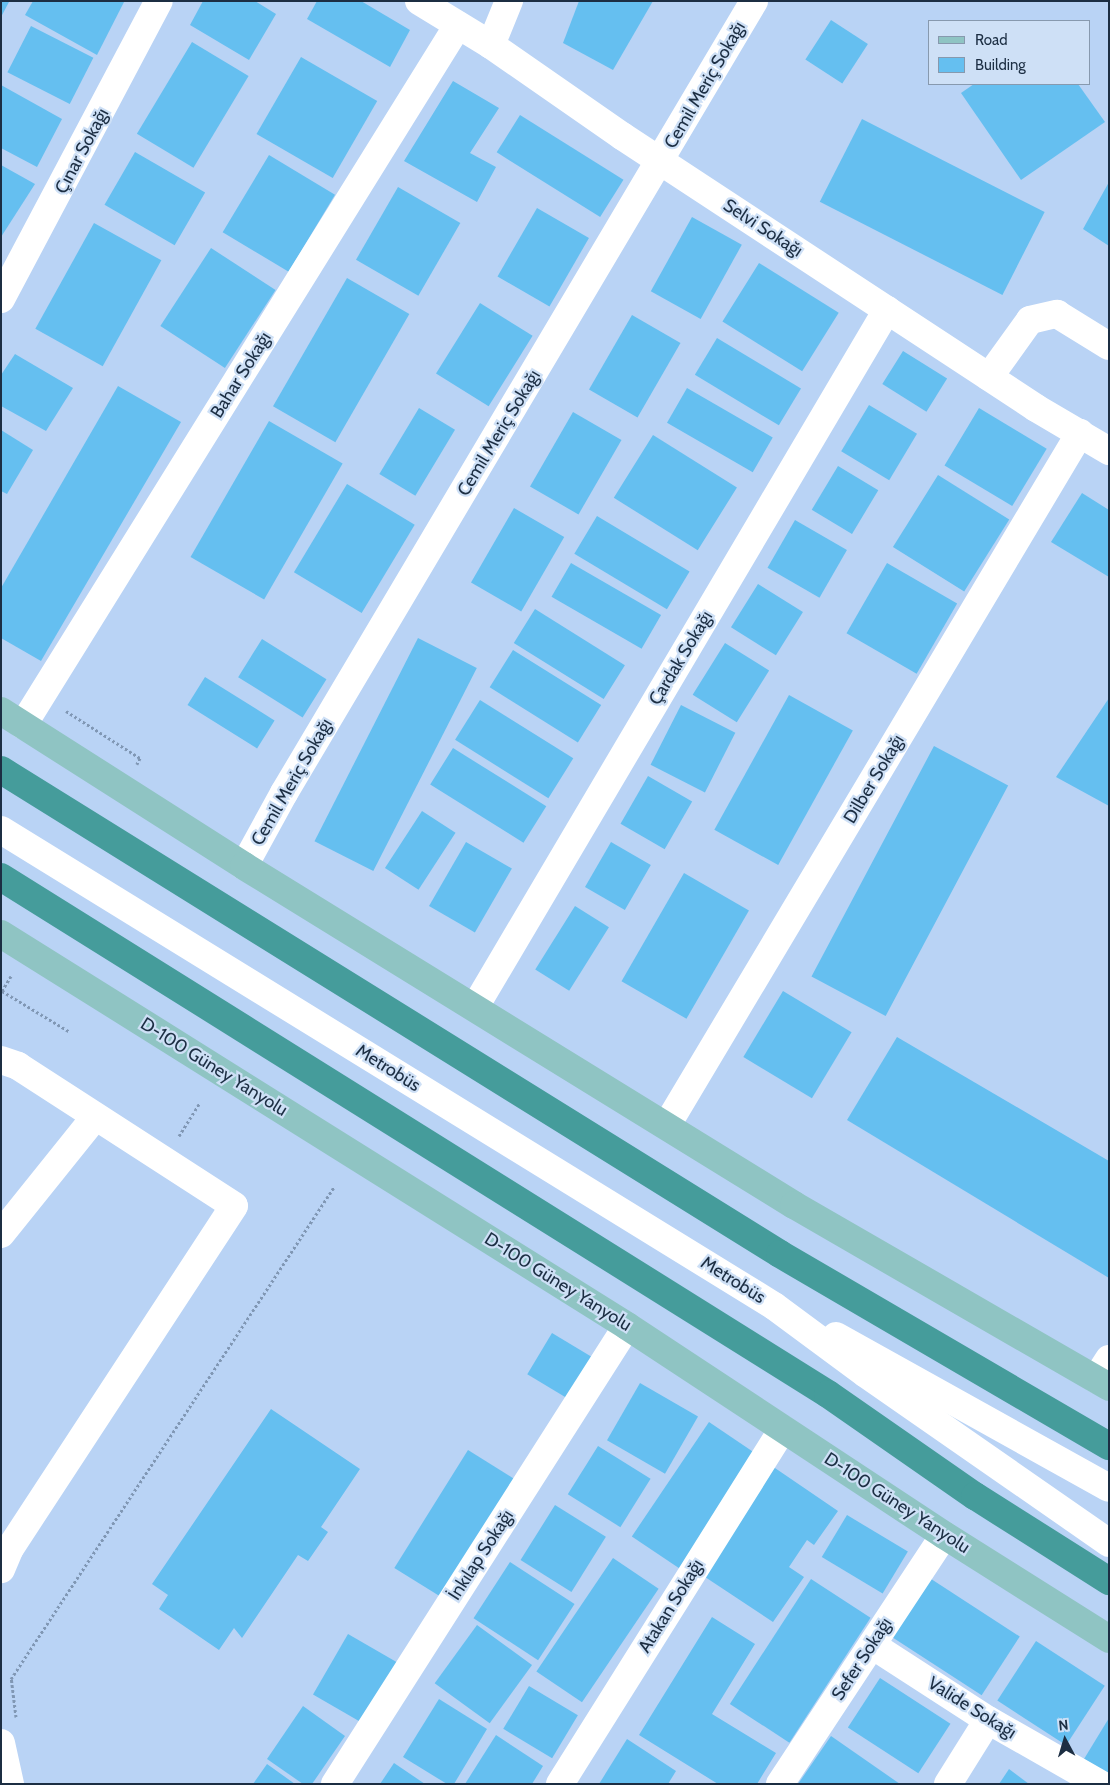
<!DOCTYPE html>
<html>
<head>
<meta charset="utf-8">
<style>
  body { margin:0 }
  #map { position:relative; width:1110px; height:1785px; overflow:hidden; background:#b9d3f5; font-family:Cabin,sans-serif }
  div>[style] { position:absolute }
  .building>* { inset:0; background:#65bff0; transform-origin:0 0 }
  .path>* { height:3px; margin-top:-1.5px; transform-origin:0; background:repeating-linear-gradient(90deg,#8097b4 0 2.5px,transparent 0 5px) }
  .minor>* { height:28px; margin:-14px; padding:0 14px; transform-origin:14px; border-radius:14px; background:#fff }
  .major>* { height:28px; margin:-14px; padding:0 14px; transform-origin:14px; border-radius:14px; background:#8fc4c3 }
  .highway>* { height:28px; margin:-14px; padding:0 14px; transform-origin:14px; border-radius:14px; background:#459c9b }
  span { translate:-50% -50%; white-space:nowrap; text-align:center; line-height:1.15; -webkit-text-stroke:4.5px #cee0f6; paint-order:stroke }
  .street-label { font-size:18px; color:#1c2e43 }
  .frame { position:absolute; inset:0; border:2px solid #1c2e43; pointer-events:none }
  .legend { position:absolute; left:928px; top:20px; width:162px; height:65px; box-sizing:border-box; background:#cee0f6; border:1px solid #8799ae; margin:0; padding:6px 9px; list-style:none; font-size:15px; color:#1c2e43 }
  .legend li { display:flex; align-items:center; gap:10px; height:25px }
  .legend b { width:25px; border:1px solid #8799ae }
  .north { position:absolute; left:1040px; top:1715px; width:50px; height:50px; -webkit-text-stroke:4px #cee0f6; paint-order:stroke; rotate:354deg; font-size:14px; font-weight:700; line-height:20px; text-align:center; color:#1c2e43 }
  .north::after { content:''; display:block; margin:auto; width:18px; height:22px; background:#1c2e43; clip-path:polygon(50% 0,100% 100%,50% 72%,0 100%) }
</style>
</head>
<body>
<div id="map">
  <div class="building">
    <div style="clip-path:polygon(1px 1px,9px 2px,1px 17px)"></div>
    <div style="clip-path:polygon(33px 1px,123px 1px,124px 2px,97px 55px,25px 15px)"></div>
    <div style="clip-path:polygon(203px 1px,255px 1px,276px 14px,249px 60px,190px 25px)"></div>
    <div style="clip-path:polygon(317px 1px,361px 1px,410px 30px,390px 67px,307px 19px)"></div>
    <div style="clip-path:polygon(579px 1px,653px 1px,613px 70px,563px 43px)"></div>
    <div style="left:831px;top:20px;width:44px;height:47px;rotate:33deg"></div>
    <div style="left:31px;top:26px;width:70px;height:52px;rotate:27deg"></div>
    <div style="left:192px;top:42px;width:66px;height:107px;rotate:31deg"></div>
    <div style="left:301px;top:57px;width:88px;height:89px;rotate:30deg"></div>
    <div style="clip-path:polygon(453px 81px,499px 108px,470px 153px,496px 167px,477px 202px,404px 161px)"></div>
    <div style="clip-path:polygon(974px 84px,1078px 84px,1105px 122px,1021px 180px,961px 93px)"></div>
    <div style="clip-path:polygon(1px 85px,62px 119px,37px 167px,1px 148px)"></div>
    <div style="left:520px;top:115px;width:122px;height:44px;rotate:32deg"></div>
    <div style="left:862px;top:119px;width:205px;height:93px;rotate:27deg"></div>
    <div style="left:135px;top:152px;width:81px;height:61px;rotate:30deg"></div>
    <div style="left:269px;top:155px;width:77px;height:90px;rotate:31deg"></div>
    <div style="clip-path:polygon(1px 165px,35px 184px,1px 237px)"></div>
    <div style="clip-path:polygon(1109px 182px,1109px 246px,1083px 229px)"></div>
    <div style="left:398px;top:187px;width:72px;height:84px;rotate:30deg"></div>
    <div style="left:537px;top:208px;width:60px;height:79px;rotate:30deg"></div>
    <div style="left:692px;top:217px;width:57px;height:85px;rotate:29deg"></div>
    <div style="left:94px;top:223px;width:77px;height:121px;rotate:29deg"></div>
    <div style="left:211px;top:248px;width:77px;height:93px;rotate:33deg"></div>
    <div style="left:759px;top:263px;width:94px;height:69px;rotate:32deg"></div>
    <div style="left:347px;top:278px;width:72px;height:148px;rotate:30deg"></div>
    <div style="left:480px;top:303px;width:62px;height:83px;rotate:32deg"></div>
    <div style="left:632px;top:315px;width:56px;height:86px;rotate:30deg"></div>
    <div style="left:717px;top:338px;width:98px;height:43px;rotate:31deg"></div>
    <div style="left:903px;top:351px;width:52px;height:39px;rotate:32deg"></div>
    <div style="clip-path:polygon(15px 354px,73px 388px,46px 431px,1px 406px,1px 375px)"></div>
    <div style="clip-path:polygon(118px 386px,181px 422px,41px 661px,1px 638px,1px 588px)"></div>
    <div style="left:687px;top:388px;width:99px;height:40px;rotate:30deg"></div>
    <div style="left:869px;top:405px;width:56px;height:54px;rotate:31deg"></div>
    <div style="left:419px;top:408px;width:42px;height:77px;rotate:31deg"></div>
    <div style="left:979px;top:408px;width:79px;height:67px;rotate:31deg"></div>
    <div style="left:573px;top:412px;width:56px;height:86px;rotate:30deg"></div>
    <div style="left:269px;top:421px;width:85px;height:157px;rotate:30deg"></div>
    <div style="clip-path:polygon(1px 430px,33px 450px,7px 494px,1px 491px)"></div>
    <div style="left:653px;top:435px;width:99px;height:74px;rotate:32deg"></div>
    <div style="left:838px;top:466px;width:47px;height:51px;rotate:31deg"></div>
    <div style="left:938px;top:475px;width:84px;height:85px;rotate:32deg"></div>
    <div style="left:347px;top:484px;width:79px;height:103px;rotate:31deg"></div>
    <div style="clip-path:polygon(1082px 493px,1109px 510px,1109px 577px,1051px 542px)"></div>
    <div style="left:514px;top:508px;width:58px;height:86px;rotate:30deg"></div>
    <div style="left:597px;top:516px;width:108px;height:44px;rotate:31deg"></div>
    <div style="left:795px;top:520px;width:60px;height:55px;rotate:30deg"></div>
    <div style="left:571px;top:563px;width:104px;height:39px;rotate:30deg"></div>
    <div style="left:887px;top:563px;width:81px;height:81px;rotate:30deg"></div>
    <div style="left:758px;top:584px;width:53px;height:51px;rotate:32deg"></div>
    <div style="left:535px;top:609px;width:106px;height:40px;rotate:32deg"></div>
    <div style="left:418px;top:638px;width:66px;height:228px;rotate:27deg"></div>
    <div style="left:262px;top:639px;width:76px;height:45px;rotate:32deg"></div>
    <div style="left:725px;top:643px;width:52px;height:61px;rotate:32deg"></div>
    <div style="left:513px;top:650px;width:104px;height:44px;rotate:32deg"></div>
    <div style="left:205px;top:677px;width:82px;height:33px;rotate:32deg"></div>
    <div style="left:789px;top:695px;width:73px;height:154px;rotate:29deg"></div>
    <div style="clip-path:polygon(1109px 698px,1109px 806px,1056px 777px)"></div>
    <div style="left:480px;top:700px;width:110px;height:47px;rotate:32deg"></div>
    <div style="left:681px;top:705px;width:61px;height:67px;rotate:27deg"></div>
    <div style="left:934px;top:746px;width:84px;height:261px;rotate:28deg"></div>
    <div style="left:453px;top:748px;width:110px;height:43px;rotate:32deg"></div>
    <div style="left:648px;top:776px;width:51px;height:55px;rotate:30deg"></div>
    <div style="left:422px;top:811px;width:40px;height:68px;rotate:33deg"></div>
    <div style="left:466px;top:842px;width:53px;height:74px;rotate:30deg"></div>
    <div style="left:611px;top:842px;width:46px;height:52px;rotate:30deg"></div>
    <div style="left:684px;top:873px;width:75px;height:125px;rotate:30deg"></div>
    <div style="left:575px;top:906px;width:40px;height:75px;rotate:32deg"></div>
    <div style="left:783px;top:991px;width:80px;height:77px;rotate:31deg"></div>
    <div style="clip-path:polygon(897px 1037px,1109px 1161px,1109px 1278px,847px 1120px)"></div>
    <div style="left:552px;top:1333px;width:50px;height:48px;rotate:31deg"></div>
    <div style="left:640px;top:1383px;width:67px;height:66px;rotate:30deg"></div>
    <div style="clip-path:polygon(271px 1409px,360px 1469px,321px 1527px,328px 1532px,308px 1561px,298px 1555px,242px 1638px,234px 1628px,219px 1650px,159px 1609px,168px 1595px,152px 1584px)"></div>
    <div style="left:709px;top:1422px;width:58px;height:138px;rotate:34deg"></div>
    <div style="left:598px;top:1446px;width:62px;height:57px;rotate:32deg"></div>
    <div style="left:468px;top:1450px;width:58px;height:139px;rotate:32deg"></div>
    <div style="clip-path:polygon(772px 1466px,838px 1511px,814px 1545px,807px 1540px,789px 1567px,804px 1577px,773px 1622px,699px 1573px)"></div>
    <div style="left:555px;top:1505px;width:60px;height:65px;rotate:32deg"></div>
    <div style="left:847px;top:1515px;width:71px;height:49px;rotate:31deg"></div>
    <div style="left:613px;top:1558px;width:55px;height:137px;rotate:34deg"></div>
    <div style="left:510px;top:1562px;width:77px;height:67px;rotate:33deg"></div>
    <div style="left:925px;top:1575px;width:113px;height:70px;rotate:33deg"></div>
    <div style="left:811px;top:1579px;width:71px;height:149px;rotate:33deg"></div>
    <div style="clip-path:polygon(712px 1617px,755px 1644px,712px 1714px,776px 1753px,757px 1784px,718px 1784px,639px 1735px)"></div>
    <div style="left:477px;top:1625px;width:68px;height:72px;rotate:36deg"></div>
    <div style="left:348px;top:1634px;width:61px;height:70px;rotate:30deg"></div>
    <div style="left:1036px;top:1641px;width:82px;height:71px;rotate:33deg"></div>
    <div style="left:880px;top:1678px;width:84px;height:59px;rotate:33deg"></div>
    <div style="left:529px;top:1686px;width:57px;height:50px;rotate:31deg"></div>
    <div style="clip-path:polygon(439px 1699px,487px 1729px,454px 1784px,447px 1784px,403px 1757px)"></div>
    <div style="clip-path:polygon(303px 1706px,345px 1736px,312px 1784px,303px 1784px,267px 1759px)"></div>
    <div style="clip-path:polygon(1109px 1718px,1109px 1774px,1084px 1759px)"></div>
    <div style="clip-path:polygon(496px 1735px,543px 1766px,532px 1784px,465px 1784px)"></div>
    <div style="clip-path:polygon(831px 1736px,900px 1784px,798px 1784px)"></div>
    <div style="clip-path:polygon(627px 1739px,676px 1771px,668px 1784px,599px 1784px)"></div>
    <div style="clip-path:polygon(394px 1763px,425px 1784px,380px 1784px)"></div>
    <div style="clip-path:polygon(267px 1764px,295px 1784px,253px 1784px)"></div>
    <div style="clip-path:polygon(1009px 1769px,1029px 1784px,999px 1784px)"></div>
  </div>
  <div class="path">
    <div style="left:66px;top:711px;width:88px;rotate:32.4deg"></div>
    <div style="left:140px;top:758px;width:7px;rotate:117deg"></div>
    <div style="left:11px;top:976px;width:17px;rotate:121deg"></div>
    <div style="left:2px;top:991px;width:79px;rotate:31.1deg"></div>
    <div style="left:179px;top:1136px;width:39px;rotate:-58deg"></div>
    <div style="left:16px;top:1717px;width:38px;rotate:-97deg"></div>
    <div style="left:11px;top:1679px;width:589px;rotate:-56.71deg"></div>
  </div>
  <div class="minor">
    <div style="left:419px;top:1px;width:84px;rotate:31.4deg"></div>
    <div style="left:491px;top:45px;width:160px;rotate:34.8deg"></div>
    <div style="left:622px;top:136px;width:495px;rotate:33.3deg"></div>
    <div style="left:1036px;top:408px;width:85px;rotate:30.5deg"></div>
    <div style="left:491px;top:45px;width:48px;rotate:-67.8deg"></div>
    <div style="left:1px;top:299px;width:337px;rotate:-62.1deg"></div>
    <div style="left:989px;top:377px;width:70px;rotate:-54.3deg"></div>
    <div style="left:1030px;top:320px;width:28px;rotate:-13deg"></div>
    <div style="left:1057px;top:314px;width:61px;rotate:31.6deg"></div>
    <div style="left:23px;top:725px;width:824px;rotate:-58.14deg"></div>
    <div style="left:1px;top:830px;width:908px;rotate:31.62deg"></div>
    <div style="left:774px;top:1306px;width:114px;rotate:36.5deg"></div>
    <div style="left:866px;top:1374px;width:296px;rotate:34.8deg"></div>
    <div style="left:244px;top:866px;width:83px;rotate:-61.3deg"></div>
    <div style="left:284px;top:793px;width:921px;rotate:-59.31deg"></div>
    <div style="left:475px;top:1007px;width:810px;rotate:-59.41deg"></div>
    <div style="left:1px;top:1060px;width:18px;rotate:19deg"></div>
    <div style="left:18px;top:1066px;width:257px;rotate:32.9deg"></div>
    <div style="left:234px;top:1206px;width:409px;rotate:123.2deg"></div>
    <div style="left:10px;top:1548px;width:23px;rotate:113deg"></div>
    <div style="left:667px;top:1125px;width:806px;rotate:-59.17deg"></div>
    <div style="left:1px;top:1234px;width:150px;rotate:-51.2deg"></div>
    <div style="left:836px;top:1336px;width:312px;rotate:29.1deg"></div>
    <div style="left:1096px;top:1379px;width:24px;rotate:-57deg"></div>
    <div style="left:872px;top:1645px;width:138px;rotate:32.9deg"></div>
    <div style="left:988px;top:1720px;width:129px;rotate:29.7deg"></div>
    <div style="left:1px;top:1743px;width:42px;rotate:77.6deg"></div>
    <div style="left:335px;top:1784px;width:543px;rotate:-57.48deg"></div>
    <div style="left:560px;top:1784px;width:419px;rotate:-57.9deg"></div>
    <div style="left:780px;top:1784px;width:298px;rotate:-56.6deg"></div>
    <div style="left:948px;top:1784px;width:75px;rotate:-58deg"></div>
  </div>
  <div class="major">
    <div style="left:1px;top:711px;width:288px;rotate:32.5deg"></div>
    <div style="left:244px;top:866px;width:646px;rotate:31.65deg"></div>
    <div style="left:794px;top:1205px;width:364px;rotate:30deg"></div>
    <div style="left:1px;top:934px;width:739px;rotate:32.05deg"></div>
    <div style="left:627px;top:1326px;width:380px;rotate:33.4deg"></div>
    <div style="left:944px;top:1535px;width:195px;rotate:32.2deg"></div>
  </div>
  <div class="highway">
    <div style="left:1px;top:770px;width:917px;rotate:31.85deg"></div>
    <div style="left:780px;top:1254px;width:381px;rotate:30.3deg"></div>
    <div style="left:1px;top:877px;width:975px;rotate:32.01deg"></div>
    <div style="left:828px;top:1394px;width:179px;rotate:34.8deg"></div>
    <div style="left:975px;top:1496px;width:159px;rotate:32.4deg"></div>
  </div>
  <div class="street-label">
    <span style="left:705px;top:85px;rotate:-60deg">Cemil Meriç Sokağı</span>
    <span style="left:82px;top:151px;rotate:-62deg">Çınar Sokağı</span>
    <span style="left:763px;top:228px;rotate:33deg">Selvi Sokağı</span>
    <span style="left:241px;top:375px;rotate:-58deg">Bahar Sokağı</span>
    <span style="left:499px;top:433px;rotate:-59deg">Cemil Meriç Sokağı</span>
    <span style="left:681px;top:658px;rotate:-59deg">Çardak Sokağı</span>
    <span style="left:874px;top:779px;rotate:-59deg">Dilber Sokağı</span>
    <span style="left:292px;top:782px;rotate:-60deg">Cemil Meriç Sokağı</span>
    <span style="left:214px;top:1067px;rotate:32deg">D-100 Güney Yanyolu</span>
    <span style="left:388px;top:1068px;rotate:32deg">Metrobüs</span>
    <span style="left:733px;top:1280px;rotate:32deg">Metrobüs</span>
    <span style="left:558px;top:1282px;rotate:32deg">D-100 Güney Yanyolu</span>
    <span style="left:897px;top:1503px;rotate:33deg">D-100 Güney Yanyolu</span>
    <span style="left:481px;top:1555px;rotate:-57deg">İnkılap Sokağı</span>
    <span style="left:671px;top:1606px;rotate:-58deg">Atakan Sokağı</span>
    <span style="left:862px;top:1659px;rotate:-57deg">Sefer Sokağı</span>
    <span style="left:972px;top:1708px;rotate:32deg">Valide Sokağı</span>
  </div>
  <div class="frame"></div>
  <ul class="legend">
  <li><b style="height:6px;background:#8fc4c3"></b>Road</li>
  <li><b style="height:14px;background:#65bff0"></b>Building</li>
  </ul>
  <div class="north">N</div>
</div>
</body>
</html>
